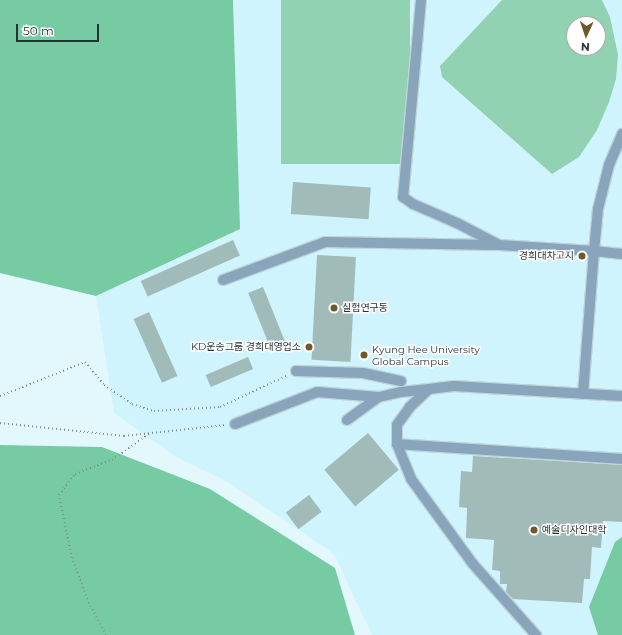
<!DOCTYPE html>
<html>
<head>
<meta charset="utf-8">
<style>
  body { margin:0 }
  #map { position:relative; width:622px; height:635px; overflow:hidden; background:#e3f8fd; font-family:Montserrat,"Noto Sans KR",sans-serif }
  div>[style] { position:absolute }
  .built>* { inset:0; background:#d0f4fd }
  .green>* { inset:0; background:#90d2b1; transform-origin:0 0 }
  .forest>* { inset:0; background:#77cba3 }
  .building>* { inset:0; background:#a1bbb8; transform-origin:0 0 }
  .path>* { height:2px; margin-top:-1px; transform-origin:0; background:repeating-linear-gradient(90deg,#7f8e92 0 1px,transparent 0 4px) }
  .roads { filter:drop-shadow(1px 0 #c1d4d9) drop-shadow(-1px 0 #c1d4d9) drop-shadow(0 1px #c1d4d9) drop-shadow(0 -1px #c1d4d9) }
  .minor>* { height:10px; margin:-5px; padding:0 5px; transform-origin:5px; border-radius:5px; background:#88a5bb }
  .dots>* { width:11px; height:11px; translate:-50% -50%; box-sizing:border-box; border:2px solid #fff; border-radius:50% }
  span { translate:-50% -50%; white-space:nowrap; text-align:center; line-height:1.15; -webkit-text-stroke:3px #fff; paint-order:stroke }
  .poi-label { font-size:10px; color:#283235 }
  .right { translate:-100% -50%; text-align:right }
  .left { translate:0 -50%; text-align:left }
  .north { position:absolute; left:566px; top:16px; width:40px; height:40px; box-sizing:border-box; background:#fff; border:1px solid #a9adae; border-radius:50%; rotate:183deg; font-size:11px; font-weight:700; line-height:16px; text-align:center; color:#283235 }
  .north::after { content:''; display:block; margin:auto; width:14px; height:18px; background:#705929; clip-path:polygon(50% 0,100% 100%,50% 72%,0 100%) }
  .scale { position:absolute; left:16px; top:24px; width:83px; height:18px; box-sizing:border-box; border:2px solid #283235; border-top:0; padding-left:5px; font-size:12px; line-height:14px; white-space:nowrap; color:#283235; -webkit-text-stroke:3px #fff; paint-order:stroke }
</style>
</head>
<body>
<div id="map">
  <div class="built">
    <div style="clip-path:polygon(evenodd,233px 0,622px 0,622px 635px,372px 635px,334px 554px,226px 481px,176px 457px,114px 413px,96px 296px,240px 229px,233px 0,574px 24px,598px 24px,598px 48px,574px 48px,574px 24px)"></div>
  </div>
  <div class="green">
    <div style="left:281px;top:0;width:129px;height:164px"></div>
    <div style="clip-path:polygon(evenodd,502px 0,602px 0,610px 17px,618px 55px,616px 79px,609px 102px,597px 130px,579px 157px,552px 174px,442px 77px,440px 66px,502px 0,574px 24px,598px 24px,598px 48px,574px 48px,574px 24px)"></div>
  </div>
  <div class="forest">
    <div style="clip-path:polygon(0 0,233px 0,240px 229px,96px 296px,0 273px)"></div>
    <div style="clip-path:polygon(0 445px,102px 447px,210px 489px,335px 568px,355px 635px,0 635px)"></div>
    <div style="clip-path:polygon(622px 537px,622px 635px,598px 635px,589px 607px,615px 542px)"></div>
  </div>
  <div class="building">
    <div style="left:293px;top:182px;width:78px;height:32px;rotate:4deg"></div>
    <div style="left:233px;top:240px;width:17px;height:101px;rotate:66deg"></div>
    <div style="left:317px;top:255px;width:39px;height:105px;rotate:3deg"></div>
    <div style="left:263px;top:287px;width:59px;height:16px;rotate:68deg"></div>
    <div style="left:149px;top:312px;width:70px;height:17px;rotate:66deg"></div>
    <div style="left:248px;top:357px;width:13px;height:46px;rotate:67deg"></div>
    <div style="left:368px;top:433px;width:48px;height:57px;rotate:50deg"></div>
    <div style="clip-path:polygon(473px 456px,622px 465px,622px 522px,603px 521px,601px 548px,592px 547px,590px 579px,584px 579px,582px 603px,513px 599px,506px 592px,507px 584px,500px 584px,500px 571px,492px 570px,494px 540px,466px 538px,467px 508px,459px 507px,461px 471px,472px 472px)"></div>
    <div style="left:309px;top:495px;width:21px;height:29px;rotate:53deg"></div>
  </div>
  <div class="path">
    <div style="left:0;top:396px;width:92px;rotate:-21.8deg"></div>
    <div style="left:85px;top:362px;width:30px;rotate:50deg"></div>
    <div style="left:104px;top:385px;width:34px;rotate:34deg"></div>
    <div style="left:132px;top:404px;width:23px;rotate:18deg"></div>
    <div style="left:154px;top:411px;width:66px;rotate:-3.5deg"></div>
    <div style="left:220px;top:407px;width:75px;rotate:-25.2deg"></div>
    <div style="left:0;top:423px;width:125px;rotate:6deg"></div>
    <div style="left:124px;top:436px;width:102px;rotate:-6.2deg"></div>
    <div style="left:106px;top:635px;width:36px;rotate:-118deg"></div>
    <div style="left:89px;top:603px;width:48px;rotate:-110.7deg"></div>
    <div style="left:72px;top:558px;width:64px;rotate:-101.7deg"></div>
    <div style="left:59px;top:495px;width:26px;rotate:-53deg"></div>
    <div style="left:75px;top:474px;width:40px;rotate:-21deg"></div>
    <div style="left:112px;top:460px;width:47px;rotate:-35.4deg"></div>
  </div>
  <div class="roads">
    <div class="minor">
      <div style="left:421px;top:0;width:198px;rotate:95.2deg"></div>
      <div style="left:403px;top:197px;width:12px;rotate:35deg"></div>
      <div style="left:413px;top:204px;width:48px;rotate:23.4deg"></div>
      <div style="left:457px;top:223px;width:47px;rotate:27.6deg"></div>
      <div style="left:499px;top:245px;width:95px;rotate:3.6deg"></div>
      <div style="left:594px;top:251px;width:42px;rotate:-84.6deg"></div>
      <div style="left:598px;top:209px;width:45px;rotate:-76deg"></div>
      <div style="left:609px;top:165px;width:34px;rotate:-67deg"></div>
      <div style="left:223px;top:280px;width:109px;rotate:-20.4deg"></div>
      <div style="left:325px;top:242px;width:170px;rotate:1deg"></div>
      <div style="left:296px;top:371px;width:67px;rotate:1.7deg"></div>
      <div style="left:363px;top:373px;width:39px;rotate:12deg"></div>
      <div style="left:429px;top:389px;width:25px;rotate:-7deg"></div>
      <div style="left:454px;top:386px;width:168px;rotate:3.4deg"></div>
      <div style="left:583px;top:394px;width:143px;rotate:-85.6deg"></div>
      <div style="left:594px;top:251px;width:28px;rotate:6deg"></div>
      <div style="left:347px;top:420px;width:39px;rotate:-36deg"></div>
      <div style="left:235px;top:424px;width:88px;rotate:-21.3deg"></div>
      <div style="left:317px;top:392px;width:62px;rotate:4.6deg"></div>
      <div style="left:379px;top:397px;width:23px;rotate:-13deg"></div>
      <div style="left:401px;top:392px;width:28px;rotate:-6deg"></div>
      <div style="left:429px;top:389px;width:26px;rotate:137deg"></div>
      <div style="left:410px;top:407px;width:22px;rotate:126deg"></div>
      <div style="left:397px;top:425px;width:19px;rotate:90deg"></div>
      <div style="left:397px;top:444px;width:38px;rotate:68deg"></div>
      <div style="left:411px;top:479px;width:105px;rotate:53.9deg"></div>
      <div style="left:473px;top:564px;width:95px;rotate:48.4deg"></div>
      <div style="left:397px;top:444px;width:225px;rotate:3.8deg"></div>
    </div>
  </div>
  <div class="dots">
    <div style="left:582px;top:256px;background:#705929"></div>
    <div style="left:334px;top:308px;background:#705929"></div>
    <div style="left:309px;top:347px;background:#705929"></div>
    <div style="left:364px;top:355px;background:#705929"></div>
    <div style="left:534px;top:530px;background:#705929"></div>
  </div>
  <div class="poi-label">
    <span class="right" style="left:574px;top:256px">경희대차고지</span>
    <span class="left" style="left:342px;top:308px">실험연구동</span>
    <span class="right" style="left:301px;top:347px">KD운송그룹 경희대영업소</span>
    <span class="left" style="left:372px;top:355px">Kyung Hee University<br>Global Campus</span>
    <span class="left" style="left:542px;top:530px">예술디자인대학</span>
  </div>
  <div class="north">N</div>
  <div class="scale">50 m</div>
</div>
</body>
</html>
